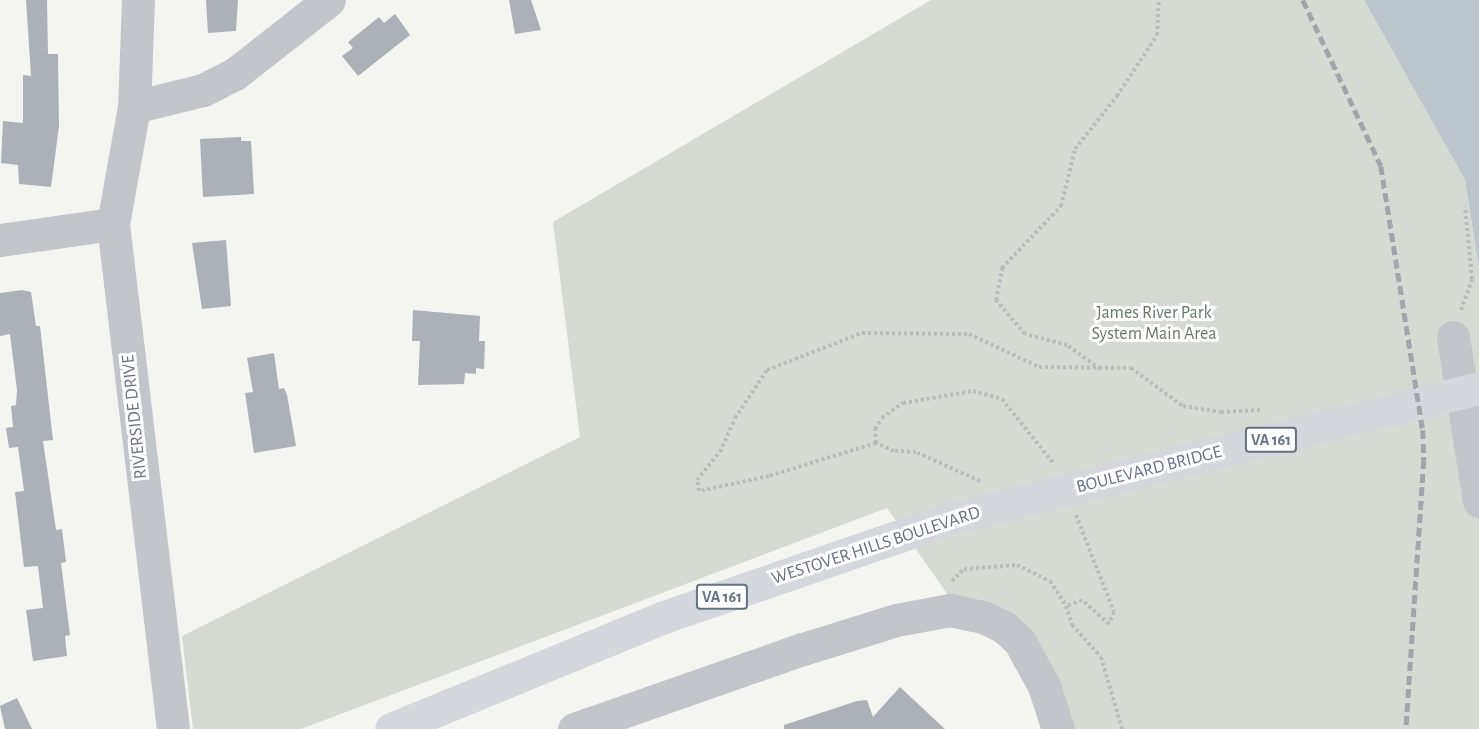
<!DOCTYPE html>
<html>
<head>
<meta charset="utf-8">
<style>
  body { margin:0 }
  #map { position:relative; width:1479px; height:729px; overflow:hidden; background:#f4f5f1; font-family:"Alegreya Sans",sans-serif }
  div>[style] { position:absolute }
  .green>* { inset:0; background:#d5dbd2 }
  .water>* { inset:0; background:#bbc5cb }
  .building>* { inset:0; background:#abb1b7 }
  .path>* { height:4px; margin-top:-2px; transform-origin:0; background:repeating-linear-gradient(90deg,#babcbe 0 3px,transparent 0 6px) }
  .minor>* { height:33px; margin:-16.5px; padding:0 16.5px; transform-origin:16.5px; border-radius:16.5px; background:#c2c5c9 }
  .major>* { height:33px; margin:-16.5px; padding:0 16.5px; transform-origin:16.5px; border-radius:16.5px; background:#d4d8dc }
  .rail>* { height:4.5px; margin-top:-2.25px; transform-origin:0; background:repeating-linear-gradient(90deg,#a1a6ac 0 9px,transparent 0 13.5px) }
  span { translate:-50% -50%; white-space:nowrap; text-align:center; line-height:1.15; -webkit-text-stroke:6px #fff; paint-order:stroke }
  .shield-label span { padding:2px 4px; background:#fff; border:2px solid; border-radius:4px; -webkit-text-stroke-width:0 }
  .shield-label { font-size:16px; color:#647281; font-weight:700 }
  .park-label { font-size:18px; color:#657963 }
  .street-label { font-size:18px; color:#647281 }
</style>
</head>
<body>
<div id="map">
  <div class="green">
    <div style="clip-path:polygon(931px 0,1364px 0,1465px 180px,1479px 268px,1479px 729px,1057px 729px,1033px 661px,960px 612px,887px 508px,301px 729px,193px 729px,182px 636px,580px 437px,553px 222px)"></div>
  </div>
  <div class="water">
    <div style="clip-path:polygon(1364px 0,1479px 0,1479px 268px,1465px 180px)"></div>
  </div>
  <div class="building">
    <div style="clip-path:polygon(26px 0,47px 0,48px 54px,58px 54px,59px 126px,51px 187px,19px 184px,18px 165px,1px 163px,3px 121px,23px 123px,23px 75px,31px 76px)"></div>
    <div style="clip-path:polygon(206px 0,238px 0,236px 31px,208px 33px)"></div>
    <div style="clip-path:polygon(509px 0,531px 0,541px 30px,515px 34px)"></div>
    <div style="clip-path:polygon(395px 14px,410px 35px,358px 76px,342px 56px,353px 48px,348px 42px,379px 17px,384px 23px)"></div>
    <div style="clip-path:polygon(241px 137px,241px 141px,251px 141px,254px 194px,203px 197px,200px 139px)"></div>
    <div style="clip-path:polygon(226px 240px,231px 306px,202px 309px,192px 243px)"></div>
    <div style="clip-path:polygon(22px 290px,31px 292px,36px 326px,40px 326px,53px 440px,43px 441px,56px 530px,62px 529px,66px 562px,61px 563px,70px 635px,65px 636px,67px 656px,33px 661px,26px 610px,43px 608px,38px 566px,24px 567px,15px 492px,24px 491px,18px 447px,9px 448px,6px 428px,13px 427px,11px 406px,16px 405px,17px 390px,10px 334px,0 336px,0 293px)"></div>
    <div style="clip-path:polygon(413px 310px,480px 316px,479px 341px,485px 341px,484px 369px,476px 368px,476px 374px,465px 373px,464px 384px,418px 385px,420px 341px,412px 341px)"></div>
    <div style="clip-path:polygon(274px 353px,279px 389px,284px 388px,287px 395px,296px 446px,254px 453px,245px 393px,253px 392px,247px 358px)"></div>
    <div style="clip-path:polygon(900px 687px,945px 729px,784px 729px,784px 725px,857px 701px,867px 700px,873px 717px)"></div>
    <div style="clip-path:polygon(17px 698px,32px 729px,5px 729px,0 706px)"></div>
  </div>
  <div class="path">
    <div style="left:1461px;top:310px;width:33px;rotate:-70deg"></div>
    <div style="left:1472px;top:279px;width:73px;rotate:-95.5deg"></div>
    <div style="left:1100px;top:369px;width:41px;rotate:-144deg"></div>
    <div style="left:1067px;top:345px;width:43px;rotate:-165.3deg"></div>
    <div style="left:1025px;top:334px;width:45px;rotate:-130.5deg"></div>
    <div style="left:996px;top:300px;width:33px;rotate:-79deg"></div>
    <div style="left:1002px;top:268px;width:86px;rotate:-46.4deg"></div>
    <div style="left:1061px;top:206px;width:59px;rotate:-76.2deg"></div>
    <div style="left:1075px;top:149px;width:68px;rotate:-51.6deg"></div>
    <div style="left:1117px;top:96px;width:73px;rotate:-56.7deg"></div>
    <div style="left:1157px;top:35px;width:35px;rotate:-87deg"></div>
    <div style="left:876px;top:443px;width:112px;rotate:162.9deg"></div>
    <div style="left:769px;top:476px;width:72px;rotate:167.9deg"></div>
    <div style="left:699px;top:491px;width:11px;rotate:-100deg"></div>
    <div style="left:697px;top:480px;width:36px;rotate:-51deg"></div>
    <div style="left:720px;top:452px;width:37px;rotate:-66deg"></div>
    <div style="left:735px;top:418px;width:58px;rotate:-56.3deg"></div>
    <div style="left:767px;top:370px;width:102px;rotate:-21.3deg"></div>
    <div style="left:862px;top:333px;width:107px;rotate:0.5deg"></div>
    <div style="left:969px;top:334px;width:77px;rotate:25.2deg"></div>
    <div style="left:1039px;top:367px;width:92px;rotate:0.6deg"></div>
    <div style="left:1131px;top:368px;width:64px;rotate:36.2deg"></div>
    <div style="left:1183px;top:406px;width:38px;rotate:9deg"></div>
    <div style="left:1221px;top:412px;width:39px;rotate:-3deg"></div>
    <div style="left:980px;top:481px;width:70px;rotate:-155.6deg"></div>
    <div style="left:916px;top:452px;width:22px;rotate:-177deg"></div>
    <div style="left:894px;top:451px;width:20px;rotate:-156deg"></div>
    <div style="left:876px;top:443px;width:14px;rotate:-94deg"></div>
    <div style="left:875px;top:429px;width:13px;rotate:-58deg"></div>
    <div style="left:882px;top:418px;width:26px;rotate:-36deg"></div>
    <div style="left:903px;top:403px;width:71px;rotate:-9.7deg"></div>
    <div style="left:973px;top:391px;width:30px;rotate:15deg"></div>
    <div style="left:1002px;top:399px;width:83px;rotate:51.3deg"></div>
    <div style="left:1076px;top:515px;width:104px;rotate:68.6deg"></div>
    <div style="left:1114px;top:612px;width:13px;rotate:113deg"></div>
    <div style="left:1109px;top:624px;width:36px;rotate:-138deg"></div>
    <div style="left:1082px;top:600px;width:17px;rotate:159deg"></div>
    <div style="left:1066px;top:606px;width:20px;rotate:72deg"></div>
    <div style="left:1072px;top:625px;width:43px;rotate:47.8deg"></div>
    <div style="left:1101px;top:657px;width:75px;rotate:73.7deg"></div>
    <div style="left:952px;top:581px;width:17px;rotate:-45deg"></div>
    <div style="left:964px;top:569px;width:53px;rotate:-4.3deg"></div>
    <div style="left:1017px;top:565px;width:37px;rotate:26deg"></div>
    <div style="left:1050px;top:581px;width:30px;rotate:57deg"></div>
  </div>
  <div class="minor">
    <div style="left:138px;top:0;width:107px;rotate:92.1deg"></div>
    <div style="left:134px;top:107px;width:119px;rotate:100.2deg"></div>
    <div style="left:113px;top:224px;width:509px;rotate:83.22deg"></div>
    <div style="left:134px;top:107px;width:71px;rotate:-13.8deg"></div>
    <div style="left:203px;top:90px;width:37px;rotate:-27deg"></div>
    <div style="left:236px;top:73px;width:118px;rotate:-38.1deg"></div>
    <div style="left:0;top:240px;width:114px;rotate:-8.1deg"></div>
    <div style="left:1453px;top:337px;width:166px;rotate:81deg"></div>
    <div style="left:574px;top:729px;width:243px;rotate:-19.3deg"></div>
    <div style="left:803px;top:649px;width:97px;rotate:-17.3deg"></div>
    <div style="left:896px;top:620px;width:55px;rotate:-10.5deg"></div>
    <div style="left:950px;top:610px;width:34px;rotate:12deg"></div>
    <div style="left:983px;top:617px;width:23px;rotate:25deg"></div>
    <div style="left:1004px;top:627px;width:22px;rotate:43deg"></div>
    <div style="left:1020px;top:642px;width:50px;rotate:61.4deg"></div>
    <div style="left:1044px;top:686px;width:45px;rotate:72deg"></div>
  </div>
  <div class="major">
    <div style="left:391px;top:729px;width:295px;rotate:-22.3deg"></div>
    <div style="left:664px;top:617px;width:300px;rotate:-19deg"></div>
    <div style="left:948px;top:519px;width:547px;rotate:-13.86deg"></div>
  </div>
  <div class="rail">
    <div style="left:1303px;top:0;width:183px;rotate:64.8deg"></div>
    <div style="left:1381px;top:166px;width:267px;rotate:81deg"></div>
    <div style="left:1423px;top:430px;width:30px;rotate:88deg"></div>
    <div style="left:1424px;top:460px;width:270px;rotate:93.8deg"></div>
  </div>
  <div class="shield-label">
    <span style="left:1271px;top:440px">VA 161</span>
    <span style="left:722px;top:597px">VA 161</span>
  </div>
  <div class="park-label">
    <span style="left:1154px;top:324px">James River Park<br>System Main Area</span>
  </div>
  <div class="street-label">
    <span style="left:135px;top:417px;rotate:-96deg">RIVERSIDE DRIVE</span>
    <span style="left:1149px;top:470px;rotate:-14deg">BOULEVARD BRIDGE</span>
    <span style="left:876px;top:546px;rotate:-18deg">WESTOVER HILLS BOULEVARD</span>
  </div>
</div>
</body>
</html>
